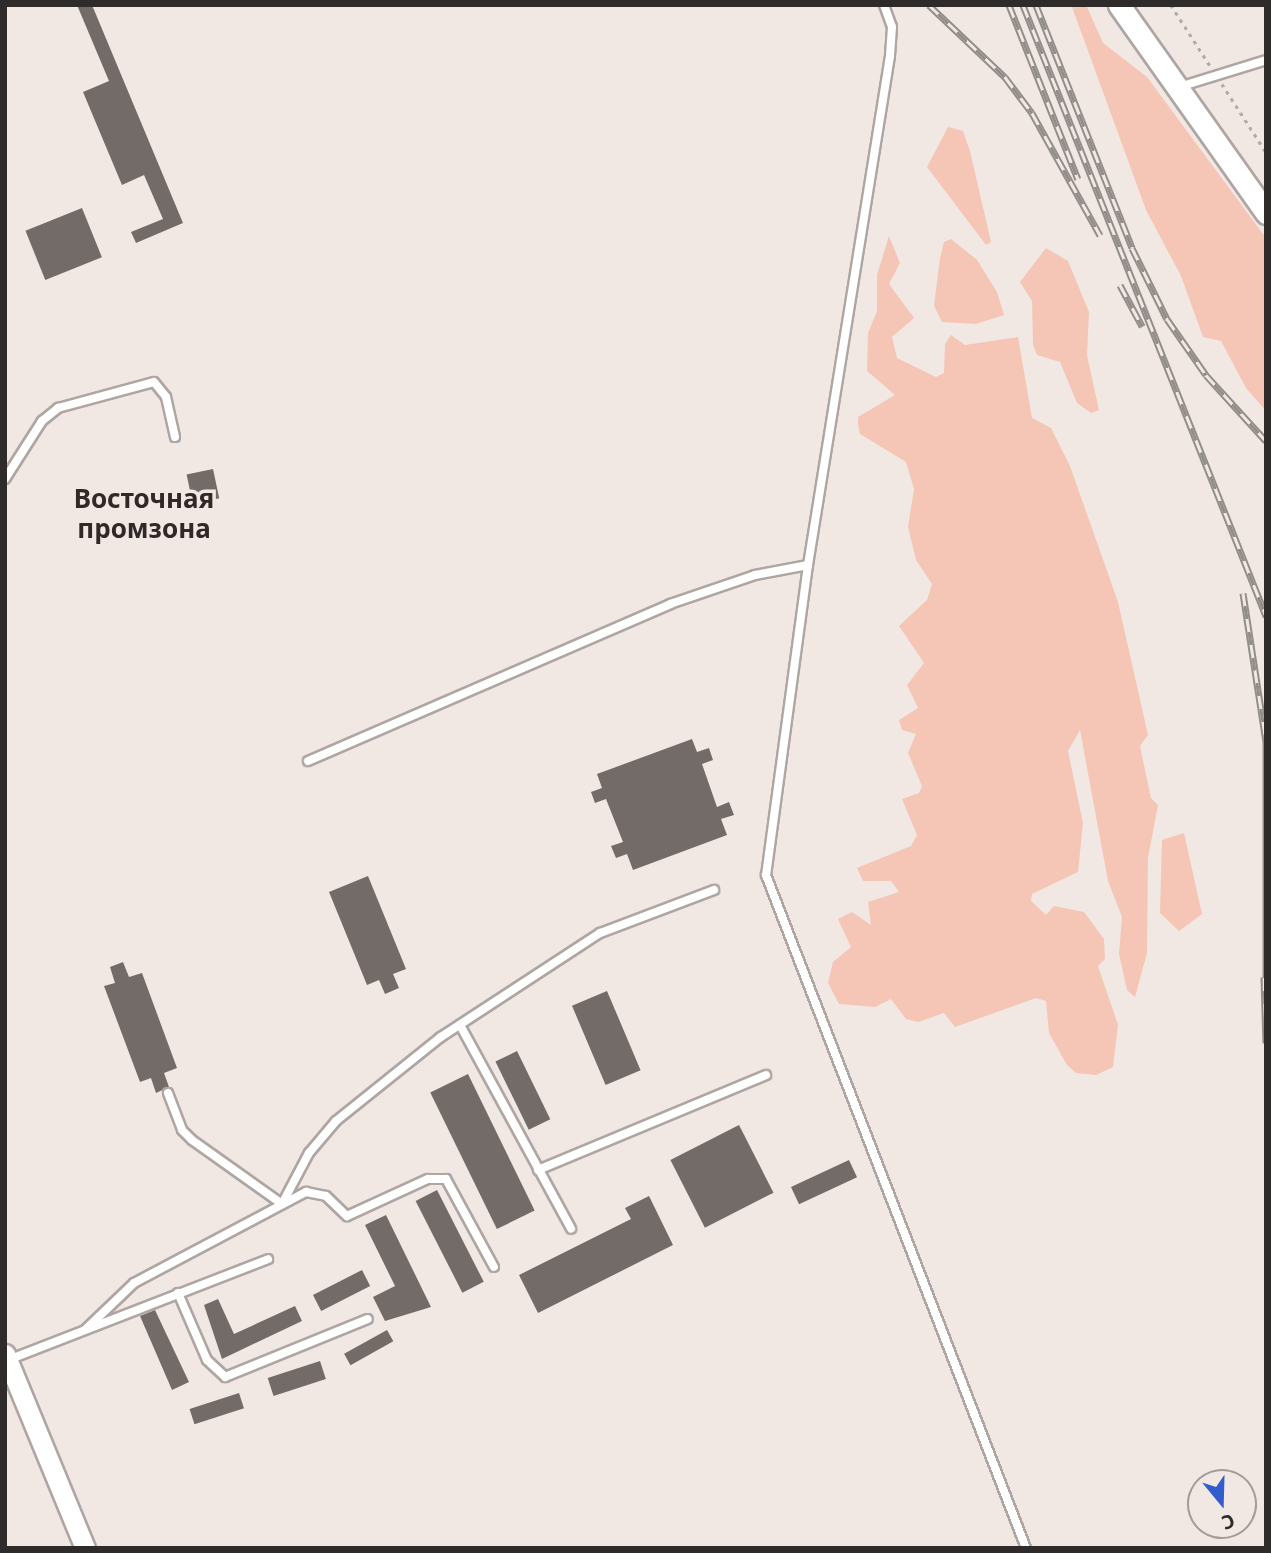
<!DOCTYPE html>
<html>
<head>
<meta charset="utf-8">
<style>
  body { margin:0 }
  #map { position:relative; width:1271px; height:1553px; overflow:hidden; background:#f1e8e4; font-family:"Noto Sans",sans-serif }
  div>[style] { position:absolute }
  .green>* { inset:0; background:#f5c5b6 }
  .building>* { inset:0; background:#736b68; transform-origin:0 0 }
  .path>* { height:2.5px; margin-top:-1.25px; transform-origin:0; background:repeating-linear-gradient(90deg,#b2aba8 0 3.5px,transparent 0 8.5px) }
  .roads { filter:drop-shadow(2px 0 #afa6a3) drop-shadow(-2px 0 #afa6a3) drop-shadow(0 2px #afa6a3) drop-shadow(0 -2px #afa6a3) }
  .service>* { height:8px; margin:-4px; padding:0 4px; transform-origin:4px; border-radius:4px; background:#fff }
  .tertiary>* { height:19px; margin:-9.5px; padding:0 9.5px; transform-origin:9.5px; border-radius:9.5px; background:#fff }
  .secondary>* { height:21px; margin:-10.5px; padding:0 10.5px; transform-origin:10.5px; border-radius:10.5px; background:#fff }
  .rail>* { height:7px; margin-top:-3.5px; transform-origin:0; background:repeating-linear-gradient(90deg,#f1e8e4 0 13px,#938d8a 0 26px); box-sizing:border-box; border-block:2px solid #938d8a }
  span { translate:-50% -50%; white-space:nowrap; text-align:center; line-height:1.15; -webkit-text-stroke:7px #f1e8e4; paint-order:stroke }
  .district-label { font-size:26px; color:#302927; font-weight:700 }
  .frame { position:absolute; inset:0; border:7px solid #2f2b2a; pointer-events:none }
  .north { position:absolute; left:1187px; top:1469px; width:70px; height:70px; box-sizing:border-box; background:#f1e8e4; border:2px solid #a39c9a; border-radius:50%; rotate:161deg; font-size:19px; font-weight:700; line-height:28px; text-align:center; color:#2f2b2a }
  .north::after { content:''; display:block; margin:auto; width:24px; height:32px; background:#335dcd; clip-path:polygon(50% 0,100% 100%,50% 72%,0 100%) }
</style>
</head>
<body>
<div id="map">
  <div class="green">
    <div style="clip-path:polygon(1072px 7px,1087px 7px,1103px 43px,1147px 77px,1266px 238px,1266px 411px,1246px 388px,1221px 341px,1203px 337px,1181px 276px,1146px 210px)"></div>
    <div style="clip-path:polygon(948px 127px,963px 131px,970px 151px,991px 242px,986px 245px,927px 167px)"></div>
    <div style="clip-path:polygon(889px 236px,900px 263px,889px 284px,914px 318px,892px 337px,897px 358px,936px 377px,944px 373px,945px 344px,951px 335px,965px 345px,1018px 337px,1032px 418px,1051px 428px,1070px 466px,1118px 602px,1148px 735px,1140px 746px,1151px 798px,1158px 805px,1148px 858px,1147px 953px,1135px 997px,1127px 990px,1119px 954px,1122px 917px,1108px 881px,1080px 730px,1068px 751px,1083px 823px,1078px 872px,1032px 894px,1031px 901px,1046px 915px,1054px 906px,1084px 912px,1104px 939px,1105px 959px,1098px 966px,1118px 1025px,1113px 1067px,1096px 1075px,1076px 1073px,1067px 1065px,1049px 1033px,1046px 1001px,1036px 998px,955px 1027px,944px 1013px,918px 1022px,906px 1019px,891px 999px,875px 1007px,839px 1004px,828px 983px,833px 962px,851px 947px,838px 919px,852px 912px,871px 925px,868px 902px,899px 892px,891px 881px,863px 881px,857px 868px,911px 846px,917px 835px,902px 799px,919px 793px,922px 786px,908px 753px,916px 734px,902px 730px,899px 720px,918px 708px,907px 685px,924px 663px,899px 626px,927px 600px,932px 584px,916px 560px,908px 527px,914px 489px,906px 462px,860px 434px,858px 424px,858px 417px,895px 395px,867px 371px,868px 333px,877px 311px,877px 275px)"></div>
    <div style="clip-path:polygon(951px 239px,977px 260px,997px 292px,1004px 315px,976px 324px,942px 322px,934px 306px,940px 258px,944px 242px)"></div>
    <div style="clip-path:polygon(1046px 248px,1068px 261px,1089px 312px,1087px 355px,1099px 410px,1091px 413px,1077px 403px,1060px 362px,1037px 355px,1033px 344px,1032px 301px,1020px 282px)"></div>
    <div style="clip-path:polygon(1184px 833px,1202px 914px,1179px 931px,1160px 913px,1162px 840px)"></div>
  </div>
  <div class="building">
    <div style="clip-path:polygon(77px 5px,92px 5px,183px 223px,136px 243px,131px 232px,163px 219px,144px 175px,122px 185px,83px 92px,109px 81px)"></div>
    <div style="left:82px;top:208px;width:53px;height:61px;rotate:68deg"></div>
    <div style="left:213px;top:469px;width:30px;height:27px;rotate:78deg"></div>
    <div style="clip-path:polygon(692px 739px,697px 752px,709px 748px,713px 760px,702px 764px,717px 807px,729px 802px,734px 815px,721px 819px,727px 835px,633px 870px,627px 854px,616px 858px,611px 846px,623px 842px,606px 799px,595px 803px,591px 792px,602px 788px,597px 774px)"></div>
    <div style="clip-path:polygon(368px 876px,406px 969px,393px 974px,399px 988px,385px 994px,379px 980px,367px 985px,329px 892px)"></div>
    <div style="clip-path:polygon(123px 962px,129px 977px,142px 973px,177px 1068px,164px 1073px,169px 1087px,156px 1093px,151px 1078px,140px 1082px,104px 986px,115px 983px,110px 967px)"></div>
    <div style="left:607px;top:991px;width:86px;height:38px;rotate:67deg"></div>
    <div style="left:517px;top:1051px;width:76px;height:24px;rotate:64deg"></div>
    <div style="left:468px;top:1074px;width:152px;height:42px;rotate:64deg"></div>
    <div style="left:739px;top:1125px;width:76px;height:77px;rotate:63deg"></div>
    <div style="left:849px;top:1160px;width:19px;height:64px;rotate:65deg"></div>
    <div style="left:437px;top:1190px;width:103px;height:24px;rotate:63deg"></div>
    <div style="clip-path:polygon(649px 1196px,673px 1245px,538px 1313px,519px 1275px,631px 1219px,625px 1208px)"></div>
    <div style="clip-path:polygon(386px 1215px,431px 1307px,385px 1321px,373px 1297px,395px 1286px,365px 1225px)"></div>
    <div style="left:362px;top:1270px;width:18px;height:55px;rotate:63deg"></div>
    <div style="clip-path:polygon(218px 1299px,234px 1334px,295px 1306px,302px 1321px,222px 1359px,204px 1305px)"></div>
    <div style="clip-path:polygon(155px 1310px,189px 1382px,172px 1390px,140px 1316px)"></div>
    <div style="left:387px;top:1330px;width:13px;height:49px;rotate:61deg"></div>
    <div style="left:320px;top:1361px;width:19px;height:55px;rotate:72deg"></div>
    <div style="left:239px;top:1393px;width:16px;height:52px;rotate:72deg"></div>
  </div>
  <div class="path">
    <div style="left:1171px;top:5px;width:74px;rotate:57.2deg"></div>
    <div style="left:1222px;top:84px;width:81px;rotate:57.1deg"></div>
  </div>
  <div class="roads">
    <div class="service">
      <div style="left:884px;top:5px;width:23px;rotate:70deg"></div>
      <div style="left:892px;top:27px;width:29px;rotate:94deg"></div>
      <div style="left:890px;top:56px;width:516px;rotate:99.15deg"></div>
      <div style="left:808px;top:565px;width:313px;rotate:97.7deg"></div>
      <div style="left:766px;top:875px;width:721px;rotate:68.88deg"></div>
      <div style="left:1179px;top:87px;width:91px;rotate:-17.2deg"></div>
      <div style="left:5px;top:479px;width:69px;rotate:-57.5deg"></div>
      <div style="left:42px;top:421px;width:21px;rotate:-39deg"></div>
      <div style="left:58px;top:408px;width:99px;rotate:-15.2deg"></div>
      <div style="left:154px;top:382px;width:19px;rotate:51deg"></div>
      <div style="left:166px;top:397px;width:41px;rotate:77.3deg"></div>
      <div style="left:308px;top:761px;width:395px;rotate:-23.4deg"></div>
      <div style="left:670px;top:604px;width:90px;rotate:-18.8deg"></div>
      <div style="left:755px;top:575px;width:54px;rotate:-10.7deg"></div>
      <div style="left:460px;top:1025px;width:232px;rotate:61.4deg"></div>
      <div style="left:168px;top:1093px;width:40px;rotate:69deg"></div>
      <div style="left:182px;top:1130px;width:14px;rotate:45deg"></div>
      <div style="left:192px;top:1140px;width:110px;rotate:35.4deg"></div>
      <div style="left:282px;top:1204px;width:58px;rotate:-62.1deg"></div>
      <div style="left:309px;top:1153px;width:42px;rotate:-49.8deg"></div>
      <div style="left:336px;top:1121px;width:134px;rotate:-38.7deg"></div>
      <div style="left:441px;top:1037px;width:190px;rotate:-33.2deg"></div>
      <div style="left:600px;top:933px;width:122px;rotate:-20.7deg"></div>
      <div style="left:538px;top:1170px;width:247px;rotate:-22.6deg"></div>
      <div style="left:178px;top:1293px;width:73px;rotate:66.6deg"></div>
      <div style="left:207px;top:1360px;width:25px;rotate:43deg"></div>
      <div style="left:225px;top:1377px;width:154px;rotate:-22.1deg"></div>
      <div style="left:86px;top:1329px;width:66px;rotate:-43.8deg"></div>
      <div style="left:134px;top:1283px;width:195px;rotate:-27.9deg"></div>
      <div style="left:306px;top:1192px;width:20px;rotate:11deg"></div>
      <div style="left:326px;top:1196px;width:29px;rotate:44deg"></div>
      <div style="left:347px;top:1216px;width:89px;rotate:-24.6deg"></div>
      <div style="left:428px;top:1179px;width:18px"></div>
      <div style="left:446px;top:1179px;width:100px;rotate:61.4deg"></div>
      <div style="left:8px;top:1360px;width:279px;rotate:-21.2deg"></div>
    </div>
    <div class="tertiary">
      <div style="left:5px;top:1354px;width:210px;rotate:67.6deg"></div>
    </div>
    <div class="secondary">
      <div style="left:1119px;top:5px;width:255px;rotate:54.7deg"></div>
    </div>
  </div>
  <div class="rail">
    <div style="left:929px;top:5px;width:105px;rotate:43.5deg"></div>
    <div style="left:1005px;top:77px;width:45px;rotate:53.1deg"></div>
    <div style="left:1032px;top:113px;width:140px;rotate:60.9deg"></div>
    <div style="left:1009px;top:5px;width:187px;rotate:68.4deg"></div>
    <div style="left:1023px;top:5px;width:658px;rotate:68.31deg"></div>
    <div style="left:1036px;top:5px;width:261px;rotate:68.4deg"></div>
    <div style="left:1132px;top:248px;width:79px;rotate:63.8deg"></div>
    <div style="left:1167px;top:319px;width:68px;rotate:55.1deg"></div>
    <div style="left:1206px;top:375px;width:89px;rotate:47.7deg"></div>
    <div style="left:1120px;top:285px;width:47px;rotate:61.8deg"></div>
    <div style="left:1243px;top:593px;width:150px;rotate:81.2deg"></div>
    <div style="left:1266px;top:741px;width:245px;rotate:90deg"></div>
    <div style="left:1264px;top:977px;width:66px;rotate:88.3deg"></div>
  </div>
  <div class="district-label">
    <span style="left:144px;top:514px">Восточная<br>промзона</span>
  </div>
  <div class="frame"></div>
  <div class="north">С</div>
</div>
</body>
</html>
